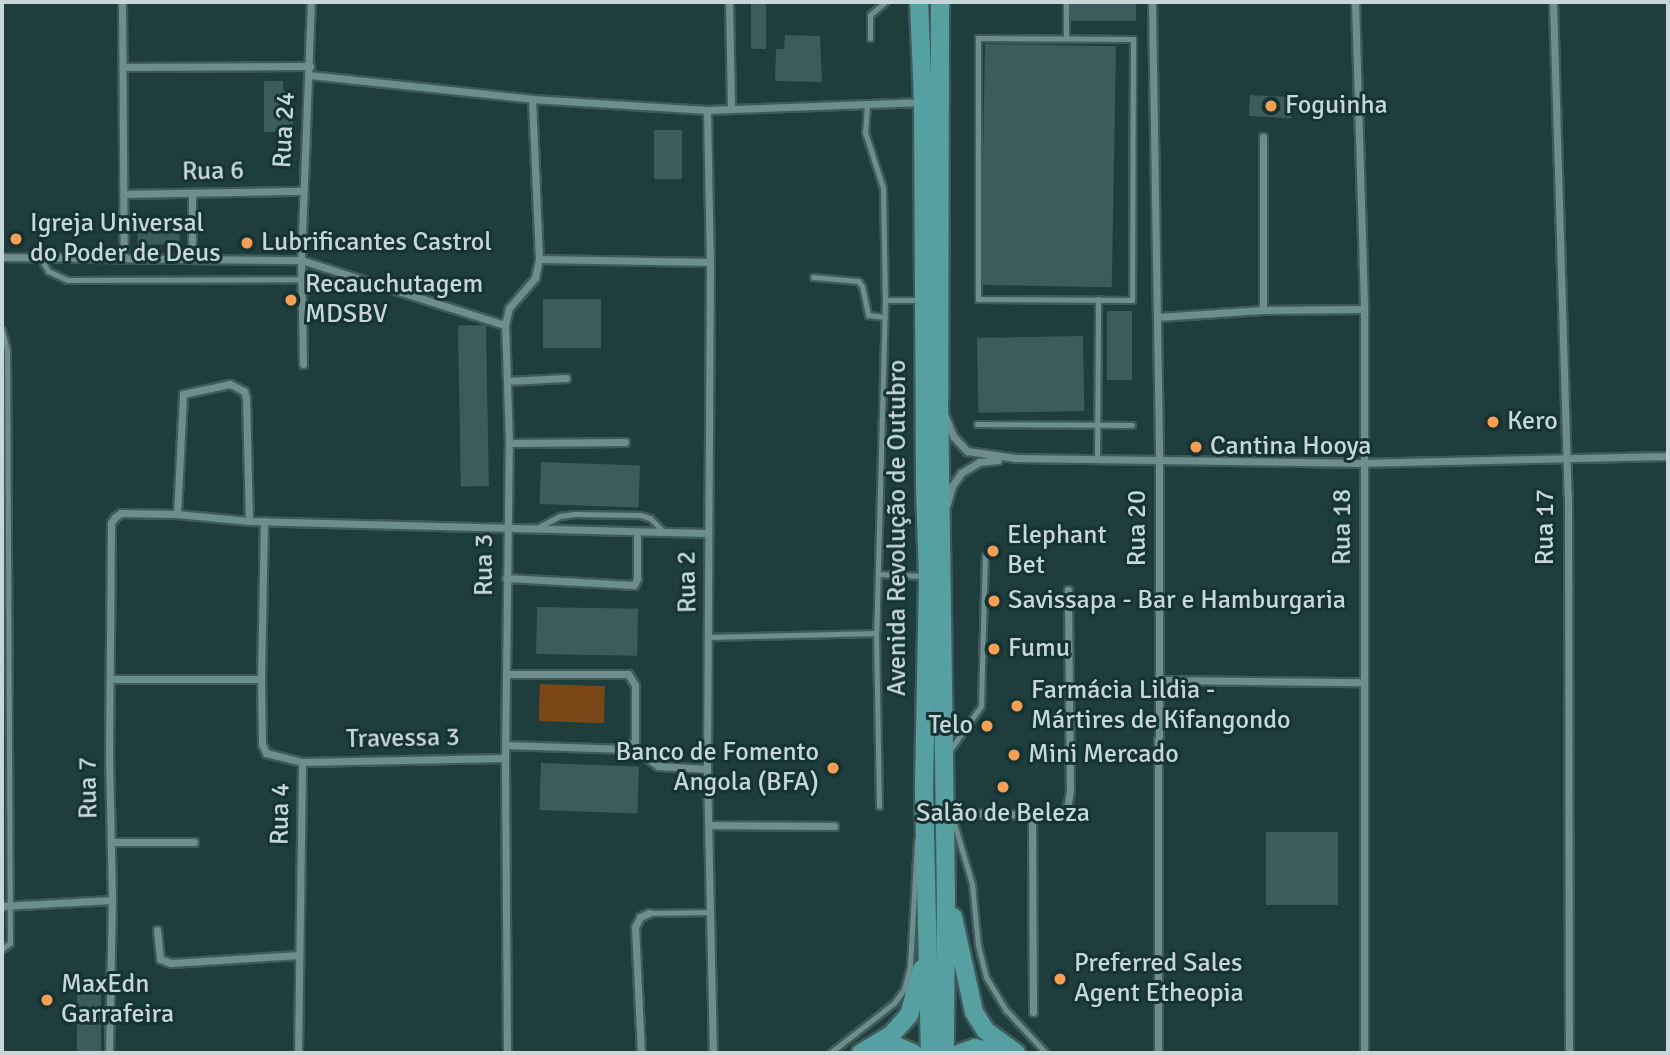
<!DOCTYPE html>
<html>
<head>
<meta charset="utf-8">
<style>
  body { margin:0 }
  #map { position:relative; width:1670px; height:1055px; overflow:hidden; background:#203d3e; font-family:Signika,sans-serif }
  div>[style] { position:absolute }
  .green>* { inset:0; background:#7c4717; transform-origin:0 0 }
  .building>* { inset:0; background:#3d5b5c; transform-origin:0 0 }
  .roads { filter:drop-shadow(2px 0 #405a5a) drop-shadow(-2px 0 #405a5a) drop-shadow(0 2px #405a5a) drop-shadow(0 -2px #405a5a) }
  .service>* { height:5px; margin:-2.5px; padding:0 2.5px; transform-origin:2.5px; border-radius:2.5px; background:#6e8d8d }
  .minor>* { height:7px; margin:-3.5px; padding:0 3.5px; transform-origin:3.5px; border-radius:3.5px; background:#6e8d8d }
  .primary>* { height:18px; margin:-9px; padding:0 9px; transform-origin:9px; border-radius:9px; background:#57a0a1 }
  .dots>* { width:19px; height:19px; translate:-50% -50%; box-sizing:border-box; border:4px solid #163334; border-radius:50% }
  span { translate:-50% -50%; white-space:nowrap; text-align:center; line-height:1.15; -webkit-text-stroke:6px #163334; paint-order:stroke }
  .poi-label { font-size:26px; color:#c7d7d7 }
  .left { translate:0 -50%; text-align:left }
  .right { translate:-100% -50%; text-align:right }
  .street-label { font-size:26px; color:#c7d7d7 }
  .frame { position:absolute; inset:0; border:4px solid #c7d7d7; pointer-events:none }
</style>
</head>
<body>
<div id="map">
  <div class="green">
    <div style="left:540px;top:684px;width:65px;height:37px;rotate:2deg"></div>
  </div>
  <div class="building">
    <div style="left:751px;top:2px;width:15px;height:47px"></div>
    <div style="left:1071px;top:2px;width:65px;height:19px"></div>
    <div style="clip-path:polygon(785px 35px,820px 36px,822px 82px,775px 81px,776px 49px,784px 49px)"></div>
    <div style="left:985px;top:44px;width:131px;height:241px;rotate:1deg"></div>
    <div style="clip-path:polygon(264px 81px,283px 81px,283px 91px,293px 91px,293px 132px,264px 132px)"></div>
    <div style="left:1250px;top:95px;width:42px;height:21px;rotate:3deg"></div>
    <div style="left:654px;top:130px;width:28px;height:49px"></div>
    <div style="left:179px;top:230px;width:13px;height:42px;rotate:86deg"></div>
    <div style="left:601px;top:299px;width:49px;height:58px;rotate:90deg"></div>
    <div style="left:1107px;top:311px;width:25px;height:69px"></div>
    <div style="left:486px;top:325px;width:161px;height:28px;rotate:89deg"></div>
    <div style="left:1083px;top:336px;width:75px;height:106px;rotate:89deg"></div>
    <div style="left:541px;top:462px;width:99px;height:42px;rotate:2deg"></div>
    <div style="left:537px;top:607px;width:101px;height:47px;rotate:1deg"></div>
    <div style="left:541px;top:763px;width:98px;height:47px;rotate:2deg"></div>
    <div style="left:1266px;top:832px;width:72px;height:73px"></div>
    <div style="left:77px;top:979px;width:24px;height:74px"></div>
  </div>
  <div class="roads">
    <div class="service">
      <div style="left:870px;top:38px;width:23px;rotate:-90deg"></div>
      <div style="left:870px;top:15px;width:20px;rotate:-41deg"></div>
      <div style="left:978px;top:38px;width:155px;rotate:0.4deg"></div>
      <div style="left:1133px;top:39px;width:261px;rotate:90.2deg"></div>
      <div style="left:1132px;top:300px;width:154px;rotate:-179.6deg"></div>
      <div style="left:978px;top:299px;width:261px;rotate:-90deg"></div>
      <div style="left:1066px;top:38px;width:36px;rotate:-90deg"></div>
      <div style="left:867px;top:105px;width:27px;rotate:94deg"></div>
      <div style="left:865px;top:132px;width:59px;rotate:72.2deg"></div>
      <div style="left:883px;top:188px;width:112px;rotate:89deg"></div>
      <div style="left:885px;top:300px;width:333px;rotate:91.5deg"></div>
      <div style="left:876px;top:633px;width:173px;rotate:89deg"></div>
      <div style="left:40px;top:257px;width:16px;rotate:60deg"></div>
      <div style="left:48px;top:271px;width:21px;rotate:25deg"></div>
      <div style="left:67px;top:280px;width:234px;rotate:-0.2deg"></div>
      <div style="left:813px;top:277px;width:45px;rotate:5.1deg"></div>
      <div style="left:858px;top:281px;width:6px;rotate:51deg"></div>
      <div style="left:862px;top:286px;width:30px;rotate:78deg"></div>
      <div style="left:868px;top:315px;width:17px;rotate:7deg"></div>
      <div style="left:885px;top:300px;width:36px"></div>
      <div style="left:2px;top:330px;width:21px;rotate:76deg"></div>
      <div style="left:7px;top:350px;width:593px;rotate:89.71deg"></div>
      <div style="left:10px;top:943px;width:10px;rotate:143deg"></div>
      <div style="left:977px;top:424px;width:155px;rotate:0.4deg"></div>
      <div style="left:1097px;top:460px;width:161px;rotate:-89.6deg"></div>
      <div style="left:539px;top:527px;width:24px;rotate:-28deg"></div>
      <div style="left:560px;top:516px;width:14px;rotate:-8deg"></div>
      <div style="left:574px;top:514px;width:66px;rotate:0.9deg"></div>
      <div style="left:640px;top:515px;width:10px;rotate:17deg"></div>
      <div style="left:650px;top:518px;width:18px;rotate:45deg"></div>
      <div style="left:878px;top:574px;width:45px;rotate:2.5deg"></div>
      <div style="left:710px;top:637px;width:166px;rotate:-1.4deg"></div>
      <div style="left:950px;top:750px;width:54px;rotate:-54.8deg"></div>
      <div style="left:981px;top:706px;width:150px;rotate:-88.5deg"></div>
      <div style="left:952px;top:816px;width:71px;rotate:73.6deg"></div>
      <div style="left:972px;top:884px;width:61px;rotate:84.4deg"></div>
      <div style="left:978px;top:945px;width:33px;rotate:76deg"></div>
      <div style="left:986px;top:977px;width:39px;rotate:59deg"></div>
      <div style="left:1006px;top:1010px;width:59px;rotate:47.1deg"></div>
      <div style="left:649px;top:913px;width:62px;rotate:-0.9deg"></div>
      <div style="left:830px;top:1053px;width:81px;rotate:-38deg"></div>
      <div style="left:894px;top:1003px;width:17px;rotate:-54deg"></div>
      <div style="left:904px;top:989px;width:24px;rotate:-75deg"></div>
      <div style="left:910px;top:966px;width:127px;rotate:-86.8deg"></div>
    </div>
    <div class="minor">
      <div style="left:122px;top:2px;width:256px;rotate:89.6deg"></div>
      <div style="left:729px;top:2px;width:106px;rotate:88.9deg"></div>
      <div style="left:1152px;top:2px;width:460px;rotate:89.1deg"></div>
      <div style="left:1159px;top:462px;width:591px;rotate:90.1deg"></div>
      <div style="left:1355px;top:2px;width:307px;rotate:88.3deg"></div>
      <div style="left:1364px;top:309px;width:744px;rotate:90deg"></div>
      <div style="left:1553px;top:2px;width:493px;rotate:88.3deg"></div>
      <div style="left:1568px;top:495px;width:558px;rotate:89.9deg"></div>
      <div style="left:123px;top:67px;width:187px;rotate:-0.3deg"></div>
      <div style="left:309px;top:75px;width:224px;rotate:6.1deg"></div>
      <div style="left:532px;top:99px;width:175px;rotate:3.6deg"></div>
      <div style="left:707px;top:110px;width:216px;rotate:-2.1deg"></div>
      <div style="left:532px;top:99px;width:160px;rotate:87.5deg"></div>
      <div style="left:707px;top:110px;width:152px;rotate:88.9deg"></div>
      <div style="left:710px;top:262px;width:507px;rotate:90.34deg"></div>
      <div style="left:707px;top:769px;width:284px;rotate:88.8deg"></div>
      <div style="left:1263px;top:137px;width:173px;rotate:90deg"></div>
      <div style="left:192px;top:193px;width:66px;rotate:90deg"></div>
      <div style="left:124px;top:194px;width:179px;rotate:-1deg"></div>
      <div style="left:2px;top:257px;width:299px;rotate:0.6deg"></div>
      <div style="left:301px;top:260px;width:214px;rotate:17.7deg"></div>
      <div style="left:1158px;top:317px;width:105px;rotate:-3.8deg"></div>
      <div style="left:1263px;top:310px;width:101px;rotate:-0.6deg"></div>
      <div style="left:303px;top:364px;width:104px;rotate:-91.1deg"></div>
      <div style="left:301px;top:260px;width:258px;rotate:-87.8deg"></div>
      <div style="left:507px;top:381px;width:59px;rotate:-2.9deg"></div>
      <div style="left:945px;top:416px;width:22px;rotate:68deg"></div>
      <div style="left:953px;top:436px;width:21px;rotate:47deg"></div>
      <div style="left:967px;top:451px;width:49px;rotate:8.3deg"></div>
      <div style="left:1015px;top:458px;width:340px;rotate:0.8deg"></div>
      <div style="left:1355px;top:463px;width:313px;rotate:-1.3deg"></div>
      <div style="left:509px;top:443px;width:116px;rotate:-0.5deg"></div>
      <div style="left:947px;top:504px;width:19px;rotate:-74deg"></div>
      <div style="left:952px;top:486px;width:16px;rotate:-55deg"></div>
      <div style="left:961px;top:473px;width:21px;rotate:-31deg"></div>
      <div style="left:979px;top:462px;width:19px;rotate:-6deg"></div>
      <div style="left:177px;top:514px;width:120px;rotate:-87.1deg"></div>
      <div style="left:183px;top:394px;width:48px;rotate:-12deg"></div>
      <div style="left:230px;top:384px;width:16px;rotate:27deg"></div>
      <div style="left:244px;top:391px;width:7px;rotate:74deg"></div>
      <div style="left:246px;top:398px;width:123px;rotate:88.6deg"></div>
      <div style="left:264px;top:521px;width:158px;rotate:91.1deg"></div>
      <div style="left:261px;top:679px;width:65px;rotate:89.1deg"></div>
      <div style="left:262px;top:744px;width:10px;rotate:66deg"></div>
      <div style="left:266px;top:753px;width:37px;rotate:14deg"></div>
      <div style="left:302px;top:762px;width:203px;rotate:-1.1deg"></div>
      <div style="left:506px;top:578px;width:128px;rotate:3.1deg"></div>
      <div style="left:634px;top:585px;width:7px;rotate:-63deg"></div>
      <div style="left:637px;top:579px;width:47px;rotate:-90deg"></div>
      <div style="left:111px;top:679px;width:150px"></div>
      <div style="left:1160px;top:680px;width:203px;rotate:0.6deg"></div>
      <div style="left:506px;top:745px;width:121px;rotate:1.9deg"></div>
      <div style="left:627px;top:749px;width:11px;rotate:-45deg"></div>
      <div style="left:635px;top:741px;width:56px;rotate:-90deg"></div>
      <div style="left:635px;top:685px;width:13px;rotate:-122deg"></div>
      <div style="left:628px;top:674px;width:121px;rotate:180deg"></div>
      <div style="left:632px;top:747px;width:32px;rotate:36deg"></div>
      <div style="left:658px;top:766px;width:49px;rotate:3.5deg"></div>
      <div style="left:951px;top:813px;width:102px;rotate:1.1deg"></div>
      <div style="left:1053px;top:815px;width:8px;rotate:-7deg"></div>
      <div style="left:1061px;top:814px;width:8px;rotate:-45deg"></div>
      <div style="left:1067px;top:808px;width:17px;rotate:-80deg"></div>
      <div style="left:1070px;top:791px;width:201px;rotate:-90.6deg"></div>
      <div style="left:1032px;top:815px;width:197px;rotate:89.7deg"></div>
      <div style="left:709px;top:825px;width:125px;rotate:0.5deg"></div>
      <div style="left:111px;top:842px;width:83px"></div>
      <div style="left:2px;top:906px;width:110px;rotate:-3.1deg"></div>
      <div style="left:157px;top:930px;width:29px;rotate:84deg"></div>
      <div style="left:160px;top:959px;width:12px;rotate:20deg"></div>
      <div style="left:171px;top:963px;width:128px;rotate:-3.6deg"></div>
      <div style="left:109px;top:1053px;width:153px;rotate:-88.9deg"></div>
      <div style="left:112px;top:900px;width:145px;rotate:-91.2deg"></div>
      <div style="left:109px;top:755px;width:232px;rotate:-89.5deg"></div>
      <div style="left:111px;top:523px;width:7px;rotate:-56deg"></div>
      <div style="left:115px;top:517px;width:7px;rotate:-34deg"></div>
      <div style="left:121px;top:513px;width:56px;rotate:1deg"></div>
      <div style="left:177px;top:514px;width:72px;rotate:5.6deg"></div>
      <div style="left:249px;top:521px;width:459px;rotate:1.5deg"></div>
      <div style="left:298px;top:1053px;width:291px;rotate:-89.2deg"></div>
      <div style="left:507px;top:1053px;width:295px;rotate:-90.4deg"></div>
      <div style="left:505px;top:758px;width:315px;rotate:-89.3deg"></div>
      <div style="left:509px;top:443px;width:118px;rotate:-91.9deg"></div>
      <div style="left:505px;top:325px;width:17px;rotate:-77deg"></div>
      <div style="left:509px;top:308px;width:40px;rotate:-49deg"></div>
      <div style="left:535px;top:278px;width:19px;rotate:-78deg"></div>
      <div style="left:539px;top:259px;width:171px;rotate:1deg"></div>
      <div style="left:641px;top:1053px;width:126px;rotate:-92.7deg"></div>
      <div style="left:635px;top:927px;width:11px;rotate:-63deg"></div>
      <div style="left:640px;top:917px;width:10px;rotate:-24deg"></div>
    </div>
    <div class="primary">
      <div style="left:919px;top:2px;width:100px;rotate:87.7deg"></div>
      <div style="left:923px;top:102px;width:385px;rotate:89.7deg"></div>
      <div style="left:925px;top:487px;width:90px;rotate:88.1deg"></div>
      <div style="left:928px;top:577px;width:214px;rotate:91.1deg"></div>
      <div style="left:924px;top:791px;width:262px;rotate:88.7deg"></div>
      <div style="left:940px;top:2px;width:397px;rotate:90.1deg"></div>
      <div style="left:939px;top:399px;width:493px;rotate:89.2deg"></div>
      <div style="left:946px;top:892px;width:161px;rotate:90.4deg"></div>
      <div style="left:953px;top:917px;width:97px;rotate:77.5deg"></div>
      <div style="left:974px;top:1012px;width:22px;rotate:58deg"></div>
      <div style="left:986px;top:1031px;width:37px;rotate:36deg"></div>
      <div style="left:876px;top:1050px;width:19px;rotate:-16deg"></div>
      <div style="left:894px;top:1045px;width:21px;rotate:23deg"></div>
      <div style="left:861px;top:1053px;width:35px;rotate:-31deg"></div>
      <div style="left:891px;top:1035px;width:27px;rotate:-48deg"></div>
      <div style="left:909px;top:1015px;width:48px;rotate:-74.2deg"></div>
      <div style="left:960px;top:1053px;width:16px;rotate:-18deg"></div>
      <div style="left:975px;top:1048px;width:23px;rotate:13deg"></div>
    </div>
  </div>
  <div class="dots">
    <div style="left:1271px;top:106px;background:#fb9e50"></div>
    <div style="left:16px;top:239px;background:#fb9e50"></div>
    <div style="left:247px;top:243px;background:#fb9e50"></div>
    <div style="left:291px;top:300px;background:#fb9e50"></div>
    <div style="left:1493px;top:422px;background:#fb9e50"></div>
    <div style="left:1196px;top:447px;background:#fb9e50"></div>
    <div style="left:993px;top:551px;background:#fb9e50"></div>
    <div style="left:994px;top:601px;background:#fb9e50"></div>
    <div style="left:994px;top:649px;background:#fb9e50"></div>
    <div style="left:1017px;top:706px;background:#fb9e50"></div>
    <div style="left:987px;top:726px;background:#fb9e50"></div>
    <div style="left:1014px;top:755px;background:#fb9e50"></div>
    <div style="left:833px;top:768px;background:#fb9e50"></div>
    <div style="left:1003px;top:787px;background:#fb9e50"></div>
    <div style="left:1060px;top:979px;background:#fb9e50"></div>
    <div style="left:47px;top:1000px;background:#fb9e50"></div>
  </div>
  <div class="poi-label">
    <span class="left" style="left:1285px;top:106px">Foguinha</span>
    <span class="left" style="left:30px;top:239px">Igreja Universal<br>do Poder de Deus</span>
    <span class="left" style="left:261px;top:243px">Lubrificantes Castrol</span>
    <span class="left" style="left:305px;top:300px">Recauchutagem<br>MDSBV</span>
    <span class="left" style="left:1507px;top:422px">Kero</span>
    <span class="left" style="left:1210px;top:447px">Cantina Hooya</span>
    <span class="left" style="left:1007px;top:551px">Elephant<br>Bet</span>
    <span class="left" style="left:1008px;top:601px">Savissapa - Bar e Hamburgaria</span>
    <span class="left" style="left:1008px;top:649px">Fumu</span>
    <span class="left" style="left:1031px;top:706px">Farmácia Lildia -<br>Mártires de Kifangondo</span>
    <span class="right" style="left:973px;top:726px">Telo</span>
    <span class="right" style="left:819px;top:768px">Banco de Fomento<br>Angola (BFA)</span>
    <span class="left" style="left:1028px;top:755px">Mini Mercado</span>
    <span style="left:1003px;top:814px">Salão de Beleza</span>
    <span class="left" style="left:1074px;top:979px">Preferred Sales<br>Agent Etheopia</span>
    <span class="left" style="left:61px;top:1000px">MaxEdn<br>Garrafeira</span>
  </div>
  <div class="street-label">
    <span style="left:285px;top:130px;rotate:-87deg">Rua 24</span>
    <span style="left:213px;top:172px;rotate:-1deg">Rua 6</span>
    <span style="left:1343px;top:527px;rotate:-90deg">Rua 18</span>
    <span style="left:1546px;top:527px;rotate:-90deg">Rua 17</span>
    <span style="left:898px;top:528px;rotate:-90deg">Avenida Revolução de Outubro</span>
    <span style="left:1138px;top:528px;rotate:-90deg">Rua 20</span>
    <span style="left:485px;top:565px;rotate:-90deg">Rua 3</span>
    <span style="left:688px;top:582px;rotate:-91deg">Rua 2</span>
    <span style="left:403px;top:739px;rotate:-1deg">Travessa 3</span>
    <span style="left:89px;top:788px;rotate:-91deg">Rua 7</span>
    <span style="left:281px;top:814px;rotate:-89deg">Rua 4</span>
  </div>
  <div class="frame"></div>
</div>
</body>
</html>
